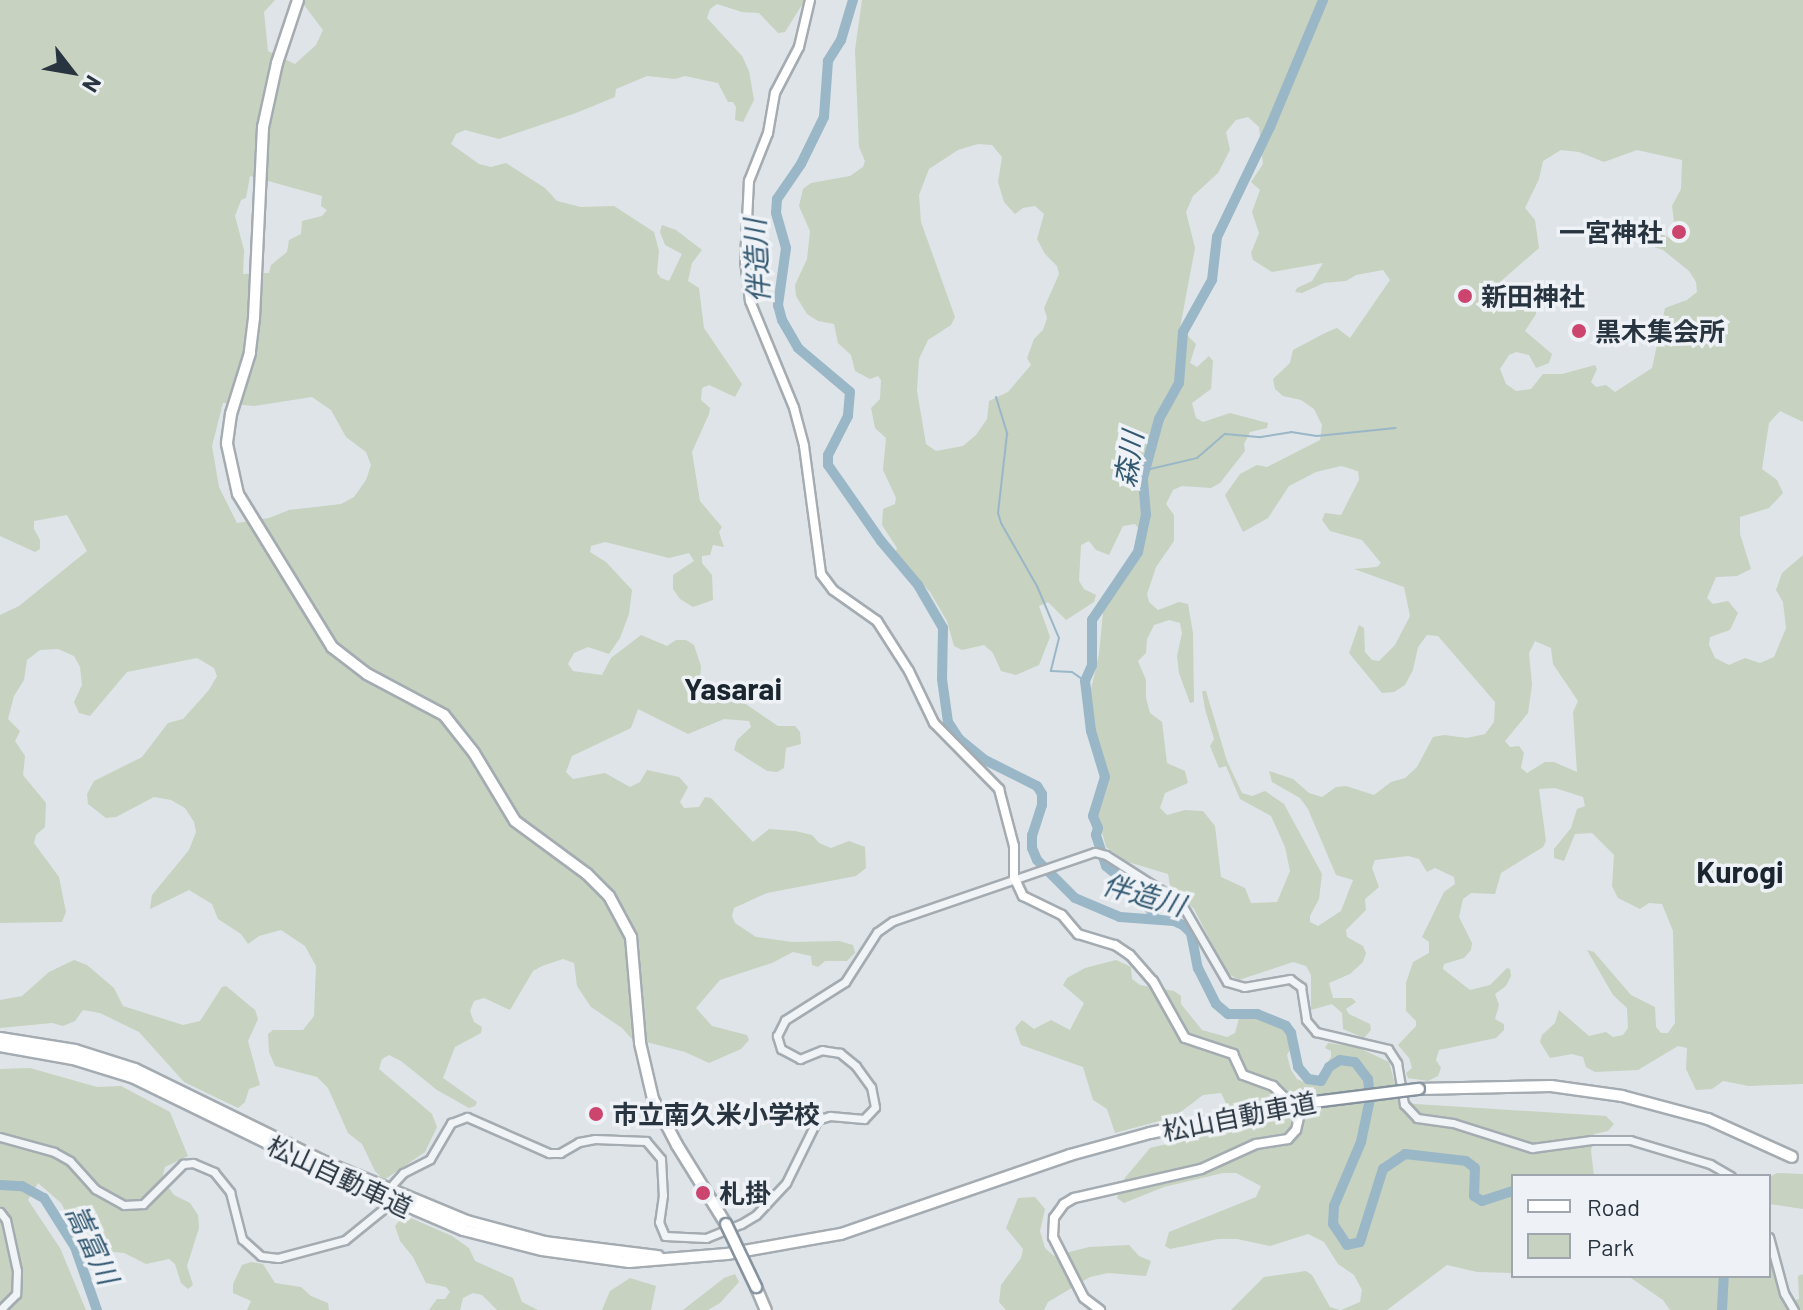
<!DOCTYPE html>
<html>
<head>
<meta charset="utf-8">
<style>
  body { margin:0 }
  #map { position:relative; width:1803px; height:1310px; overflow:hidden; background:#dfe4e8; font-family:Barlow,"Noto Sans JP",sans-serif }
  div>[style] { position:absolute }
  .green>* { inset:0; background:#c7d2c0 }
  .stream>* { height:2px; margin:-1px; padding:0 1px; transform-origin:1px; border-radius:1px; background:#9ab7c7 }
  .river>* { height:10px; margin:-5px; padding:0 5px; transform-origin:5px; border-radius:5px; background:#9ab7c7 }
  .roads { filter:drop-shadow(2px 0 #a4acb2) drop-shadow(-2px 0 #a4acb2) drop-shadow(0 2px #a4acb2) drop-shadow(0 -2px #a4acb2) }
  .minor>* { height:7px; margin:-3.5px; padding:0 3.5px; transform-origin:3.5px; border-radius:3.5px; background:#f1f4f6 }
  .major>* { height:8px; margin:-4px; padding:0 4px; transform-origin:4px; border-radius:4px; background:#fff }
  .highway>* { height:10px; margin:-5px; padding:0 5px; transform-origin:5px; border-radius:5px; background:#fff }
  .bridges { filter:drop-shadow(2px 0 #86939e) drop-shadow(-2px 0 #86939e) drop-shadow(0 2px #86939e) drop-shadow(0 -2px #86939e) }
  .highway-bridge>* { height:10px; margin:-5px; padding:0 5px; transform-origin:5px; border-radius:5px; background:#fff }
  .dots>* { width:22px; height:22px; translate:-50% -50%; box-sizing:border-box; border:4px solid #eef2f6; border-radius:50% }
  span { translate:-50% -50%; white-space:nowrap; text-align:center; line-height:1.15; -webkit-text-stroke:7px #eef2f6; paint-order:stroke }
  .poi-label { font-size:26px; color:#28343f; font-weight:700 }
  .right { translate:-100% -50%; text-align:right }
  .left { translate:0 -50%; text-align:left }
  .street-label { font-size:26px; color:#28343f }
  .water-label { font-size:28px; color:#335972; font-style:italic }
  .quarter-label { font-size:30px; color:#1a252f; font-weight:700 }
  .legend { position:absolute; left:1511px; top:1174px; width:260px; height:104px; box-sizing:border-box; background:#eef2f6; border:2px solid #9fa6ad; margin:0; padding:10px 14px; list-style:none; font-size:24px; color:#28343f }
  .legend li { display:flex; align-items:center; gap:16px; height:40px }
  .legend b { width:40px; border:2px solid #9fa6ad }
  .north { position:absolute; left:32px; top:32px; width:80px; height:80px; -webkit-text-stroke:6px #eef2f6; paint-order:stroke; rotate:121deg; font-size:22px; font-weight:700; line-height:32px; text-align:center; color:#28343f }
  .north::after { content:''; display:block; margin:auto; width:28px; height:36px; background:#28343f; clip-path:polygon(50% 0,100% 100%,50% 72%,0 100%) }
</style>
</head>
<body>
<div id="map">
  <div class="green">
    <div style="clip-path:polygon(evenodd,0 0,275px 0,264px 12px,268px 51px,295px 64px,316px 45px,323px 30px,304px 5px,290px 0,805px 0,785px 32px,778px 33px,759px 13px,742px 12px,717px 4px,710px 9px,707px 18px,742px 56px,749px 71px,754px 100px,743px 122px,735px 120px,736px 107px,733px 102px,728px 102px,718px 83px,685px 76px,675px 79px,647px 76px,616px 89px,615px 97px,576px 113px,499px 139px,465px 130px,456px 134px,451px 144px,479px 164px,491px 167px,506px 163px,545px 188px,557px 201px,581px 207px,614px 206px,654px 232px,659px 251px,657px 273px,661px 278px,669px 281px,682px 254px,665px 245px,660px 232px,662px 225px,676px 230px,702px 250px,692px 263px,688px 281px,699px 288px,704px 328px,742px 384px,735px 397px,709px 385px,702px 388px,701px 400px,710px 408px,709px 414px,692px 452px,700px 501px,722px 527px,719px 532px,724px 547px,713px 545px,710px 555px,702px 556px,702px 563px,712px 575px,713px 600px,693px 607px,680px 599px,673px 589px,673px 575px,694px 561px,689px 553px,669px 558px,605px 542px,591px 546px,590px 552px,606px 562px,632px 590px,629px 614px,620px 638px,609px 654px,588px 647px,574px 653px,568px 664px,573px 671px,602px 675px,611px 658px,641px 635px,667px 646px,676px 640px,686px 640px,694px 645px,701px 666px,700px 678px,704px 684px,722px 688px,778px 726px,795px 726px,800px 732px,801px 744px,786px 748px,784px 768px,777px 772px,767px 771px,734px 750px,737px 740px,751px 727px,749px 721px,724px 719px,688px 734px,638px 709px,631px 728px,572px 756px,566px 772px,573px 779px,605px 773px,630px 787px,640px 782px,647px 770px,679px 777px,688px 787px,680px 802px,684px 808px,699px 807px,705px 797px,711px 798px,753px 842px,769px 829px,795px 831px,812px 835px,819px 843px,831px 848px,849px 841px,865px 847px,866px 868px,856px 876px,767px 893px,734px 908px,732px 916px,735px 923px,756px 937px,792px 942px,839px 941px,853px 945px,855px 953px,847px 961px,825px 961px,818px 967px,812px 965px,811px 956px,793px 952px,772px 963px,720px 980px,696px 1008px,712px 1026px,747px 1035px,749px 1040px,741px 1049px,709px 1063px,685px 1052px,631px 1038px,622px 1028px,591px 1007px,577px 986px,574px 963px,563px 959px,542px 966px,533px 971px,510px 1010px,484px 998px,474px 1001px,470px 1011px,474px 1022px,482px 1027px,481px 1033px,455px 1047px,443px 1078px,477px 1102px,475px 1106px,469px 1108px,437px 1090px,401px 1061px,389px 1055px,382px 1059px,379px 1069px,432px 1114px,437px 1127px,425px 1152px,384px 1180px,375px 1171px,362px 1144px,348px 1133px,328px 1088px,317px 1077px,275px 1066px,269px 1052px,268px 1034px,273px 1030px,303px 1030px,314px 1016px,316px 966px,305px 946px,281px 930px,259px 936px,248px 944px,241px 934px,218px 919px,212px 904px,189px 890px,150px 909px,152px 895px,189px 850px,196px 832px,194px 822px,185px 808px,171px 800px,154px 797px,116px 817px,106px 818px,88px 804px,87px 794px,94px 781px,142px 757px,168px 723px,183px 719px,209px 690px,217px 676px,214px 668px,197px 658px,127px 672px,90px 716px,79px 713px,74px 702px,82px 685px,80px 667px,74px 656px,58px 649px,40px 650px,27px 660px,24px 680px,14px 696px,8px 719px,20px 731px,15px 741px,25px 756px,23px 775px,46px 803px,45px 827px,36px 835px,34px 843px,59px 877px,66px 912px,62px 922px,0 923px,0 615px,19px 606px,87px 551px,67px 515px,34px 521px,34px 529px,40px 540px,40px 549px,35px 552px,0 536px,0 0,250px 176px,322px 196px,321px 206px,327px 210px,322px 216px,302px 221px,301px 234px,289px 240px,287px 252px,271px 265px,269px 273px,243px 274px,244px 250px,235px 216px,241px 200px,246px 198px,250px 176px,0 0,312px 397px,331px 410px,346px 437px,366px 452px,371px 465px,366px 480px,354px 497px,341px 504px,289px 510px,269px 518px,237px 523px,219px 487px,212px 446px,223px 403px,254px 406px,312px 397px)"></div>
    <div style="clip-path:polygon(evenodd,862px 0,1803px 0,1803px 422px,1780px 411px,1769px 423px,1762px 469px,1777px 480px,1783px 493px,1769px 508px,1740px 517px,1740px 534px,1751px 569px,1737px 576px,1716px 577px,1707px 598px,1713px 604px,1728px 601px,1738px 613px,1730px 630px,1710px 637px,1709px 645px,1715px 658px,1729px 665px,1745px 658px,1760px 663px,1774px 657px,1786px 628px,1783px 602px,1776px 590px,1782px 573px,1803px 555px,1803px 1084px,1749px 1086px,1723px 1081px,1712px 1089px,1696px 1090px,1686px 1069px,1687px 1048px,1678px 1046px,1638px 1070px,1595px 1072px,1586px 1067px,1583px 1057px,1572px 1054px,1550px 1058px,1540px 1042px,1542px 1035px,1555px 1023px,1559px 1010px,1589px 1036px,1606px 1032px,1613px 1037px,1623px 1035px,1628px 1028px,1627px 1008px,1613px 995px,1587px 950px,1594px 952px,1631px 995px,1655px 1007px,1656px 1027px,1661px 1033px,1668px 1033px,1675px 1023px,1673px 931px,1662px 904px,1649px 903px,1640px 909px,1618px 898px,1612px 886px,1614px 855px,1592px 833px,1575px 834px,1564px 861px,1554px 858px,1554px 849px,1571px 828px,1577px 809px,1585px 806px,1583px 797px,1555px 788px,1539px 789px,1546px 841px,1543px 847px,1501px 873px,1495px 894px,1471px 893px,1463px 899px,1459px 917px,1472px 943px,1471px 950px,1464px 958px,1444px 964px,1443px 969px,1470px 990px,1490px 985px,1507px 968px,1510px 969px,1511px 976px,1506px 986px,1495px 994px,1499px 1005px,1495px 1019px,1504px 1024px,1504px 1030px,1496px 1038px,1439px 1050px,1436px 1060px,1441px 1068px,1438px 1076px,1428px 1081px,1408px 1078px,1406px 1073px,1412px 1068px,1409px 1058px,1398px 1045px,1416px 1026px,1416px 1021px,1406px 1011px,1406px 983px,1413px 962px,1429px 953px,1429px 942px,1422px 937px,1444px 892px,1455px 884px,1454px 877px,1435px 868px,1427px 872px,1419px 859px,1408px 856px,1375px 860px,1372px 868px,1379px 887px,1365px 899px,1366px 910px,1346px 930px,1347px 937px,1363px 946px,1366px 953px,1363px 962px,1350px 974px,1329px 983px,1333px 998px,1352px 998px,1356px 1002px,1346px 1009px,1349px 1014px,1370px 1024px,1371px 1030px,1364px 1038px,1343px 1029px,1342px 1013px,1332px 1004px,1311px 1010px,1311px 975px,1306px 966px,1293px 962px,1239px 980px,1227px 973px,1194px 909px,1170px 885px,1168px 874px,1128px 862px,1106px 847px,1097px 813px,1107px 782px,1105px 767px,1092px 740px,1087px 707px,1099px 654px,1103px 612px,1100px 603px,1136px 562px,1144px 542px,1140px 530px,1135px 524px,1123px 526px,1109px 555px,1096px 550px,1089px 541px,1081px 545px,1079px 581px,1084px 589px,1096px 595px,1094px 602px,1066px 620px,1048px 602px,1039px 606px,1050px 637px,1039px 665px,1016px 675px,1001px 671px,993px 653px,984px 645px,962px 650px,954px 646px,947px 621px,930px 592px,895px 553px,897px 548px,882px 525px,883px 509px,895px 504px,896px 498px,883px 470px,886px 438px,875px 428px,871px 408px,880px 399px,881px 380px,878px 376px,870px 379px,855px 371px,851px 355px,838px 343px,834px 324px,818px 321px,807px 314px,796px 296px,795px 285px,807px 259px,810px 231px,799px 206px,803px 189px,811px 183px,850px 176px,863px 167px,865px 161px,859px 147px,855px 50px,862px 0,1248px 117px,1259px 127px,1263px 164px,1251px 182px,1260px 190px,1252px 212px,1259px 233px,1251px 253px,1253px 260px,1272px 272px,1323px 263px,1312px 281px,1297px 288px,1295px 292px,1302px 293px,1324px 283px,1346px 281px,1356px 275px,1383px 270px,1390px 280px,1350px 338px,1337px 328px,1325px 333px,1293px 350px,1290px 363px,1273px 379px,1275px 389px,1283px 396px,1301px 400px,1314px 409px,1322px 425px,1320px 440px,1267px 467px,1257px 465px,1240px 474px,1225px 495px,1243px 532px,1268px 518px,1289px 486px,1316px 472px,1341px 466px,1358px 471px,1359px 480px,1341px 515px,1325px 513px,1322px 520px,1330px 531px,1362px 540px,1381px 563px,1377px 567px,1354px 569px,1404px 587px,1410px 616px,1395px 645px,1379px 661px,1372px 660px,1365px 652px,1364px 628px,1359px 625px,1349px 653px,1382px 693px,1394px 692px,1405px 685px,1413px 670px,1418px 647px,1427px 635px,1438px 636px,1495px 702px,1494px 722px,1485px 734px,1467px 738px,1444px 735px,1433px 737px,1417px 767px,1405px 778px,1391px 782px,1374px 795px,1346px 786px,1336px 787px,1322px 797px,1309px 793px,1293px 779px,1269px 771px,1272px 782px,1300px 798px,1308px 809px,1336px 875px,1353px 880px,1341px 911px,1318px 926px,1310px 922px,1310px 916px,1319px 899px,1322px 874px,1284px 804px,1265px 791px,1252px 796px,1242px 793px,1227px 761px,1206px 691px,1202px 691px,1205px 709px,1214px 739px,1210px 746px,1219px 768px,1226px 766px,1240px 799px,1271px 816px,1285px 847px,1290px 871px,1277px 902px,1251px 903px,1245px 888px,1221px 877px,1215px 826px,1203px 811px,1185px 810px,1167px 815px,1160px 808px,1165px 793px,1188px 783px,1185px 771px,1167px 763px,1162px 722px,1150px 713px,1146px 698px,1146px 680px,1138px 661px,1146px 653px,1147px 639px,1154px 625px,1169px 620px,1180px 623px,1182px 633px,1177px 656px,1179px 673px,1190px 703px,1194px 702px,1193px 633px,1188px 604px,1179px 602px,1158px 610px,1149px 602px,1147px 594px,1156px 567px,1174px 541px,1174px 515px,1166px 504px,1173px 490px,1182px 486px,1211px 488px,1220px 483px,1245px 451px,1244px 444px,1250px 432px,1267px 428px,1268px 423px,1230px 413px,1203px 422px,1196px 418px,1192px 403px,1211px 389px,1213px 361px,1209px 356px,1197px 367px,1190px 363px,1196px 344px,1180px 328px,1195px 248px,1186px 212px,1193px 196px,1218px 173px,1230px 150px,1226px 132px,1236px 120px,1248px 117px,862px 0,978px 144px,992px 145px,1002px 157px,998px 182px,1004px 202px,1015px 214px,1023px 208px,1035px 206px,1044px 214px,1037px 239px,1045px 254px,1057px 266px,1059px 274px,1044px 308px,1047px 318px,1043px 330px,1034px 339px,1027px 358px,1031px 365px,1008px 392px,989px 401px,987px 419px,976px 435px,963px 446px,936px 451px,926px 444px,917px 391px,919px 359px,928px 340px,951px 325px,955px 317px,921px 222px,919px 195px,929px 169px,958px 150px,978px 144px,862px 0,1561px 150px,1579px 152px,1604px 162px,1637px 150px,1682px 160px,1681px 189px,1672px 206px,1676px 237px,1672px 239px,1652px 230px,1645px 236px,1645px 244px,1663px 250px,1689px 271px,1696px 282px,1697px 292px,1687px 300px,1665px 308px,1652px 368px,1615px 392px,1606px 385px,1596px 387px,1591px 382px,1597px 369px,1595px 365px,1562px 374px,1543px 374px,1531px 389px,1516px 391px,1506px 384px,1500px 369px,1509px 355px,1516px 352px,1529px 355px,1536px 368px,1549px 363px,1552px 354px,1525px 331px,1536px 314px,1536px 307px,1511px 304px,1500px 282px,1539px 248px,1535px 220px,1525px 208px,1539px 179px,1543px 161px,1561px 150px,862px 0,1535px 641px,1551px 648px,1553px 664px,1578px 701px,1573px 712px,1577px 772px,1554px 762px,1545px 762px,1527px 773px,1521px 768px,1524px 753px,1519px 746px,1510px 747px,1505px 741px,1528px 713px,1532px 685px,1529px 653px,1535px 641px)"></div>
    <div style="clip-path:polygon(74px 960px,87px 965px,114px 988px,123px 1006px,183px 1025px,200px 1021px,222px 987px,226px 986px,255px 1010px,258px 1019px,248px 1041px,260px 1085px,249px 1089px,245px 1102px,238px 1108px,184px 1082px,139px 1032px,100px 1013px,83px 1010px,75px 1021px,63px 1026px,52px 1023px,0 1028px,0 1000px,22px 996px,49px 972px)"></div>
    <div style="clip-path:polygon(1116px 960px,1131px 967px,1132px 979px,1140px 985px,1174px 991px,1181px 996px,1181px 1004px,1202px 1030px,1227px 1037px,1235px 1033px,1239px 1018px,1259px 1017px,1291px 1030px,1295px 1042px,1287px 1055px,1291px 1070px,1297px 1079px,1308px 1084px,1319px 1076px,1331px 1057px,1331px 1051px,1325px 1048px,1328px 1043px,1357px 1047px,1389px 1062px,1400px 1103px,1606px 1116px,1614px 1124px,1608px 1131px,1594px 1134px,1591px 1151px,1594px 1176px,1513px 1176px,1513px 1273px,1477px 1272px,1447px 1265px,1387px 1310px,1341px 1310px,1360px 1302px,1362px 1290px,1354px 1275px,1338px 1264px,1324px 1242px,1308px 1234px,1270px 1246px,1237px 1239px,1218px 1239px,1170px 1249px,1165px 1246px,1169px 1232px,1256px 1197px,1261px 1186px,1236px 1173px,1223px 1173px,1164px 1187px,1124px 1203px,1117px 1198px,1124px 1179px,1150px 1148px,1275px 1118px,1271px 1099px,1228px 1107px,1221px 1093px,1203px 1095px,1174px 1117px,1115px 1133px,1107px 1109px,1093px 1100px,1083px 1067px,1021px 1045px,1015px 1028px,1022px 1020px,1034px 1029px,1051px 1020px,1070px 1030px,1084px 1003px,1063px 985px,1067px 978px,1085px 968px)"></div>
    <div style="clip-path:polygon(30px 1068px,97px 1087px,121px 1086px,170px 1112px,188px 1156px,165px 1167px,162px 1179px,174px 1195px,190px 1203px,198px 1215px,199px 1228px,187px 1266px,193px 1285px,188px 1289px,181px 1283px,175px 1264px,169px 1259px,146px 1264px,124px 1253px,103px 1251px,80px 1239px,61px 1203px,38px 1183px,28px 1200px,60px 1248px,86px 1310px,0 1310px,0 1069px)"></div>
    <div style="clip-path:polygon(1777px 1173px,1803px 1174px,1803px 1209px,1769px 1204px,1769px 1177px)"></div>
    <div style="clip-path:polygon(1035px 1197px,1045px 1209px,1040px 1231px,1045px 1248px,1054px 1256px,1089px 1247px,1129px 1245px,1139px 1256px,1151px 1261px,1146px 1276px,1108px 1273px,1090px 1277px,1048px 1302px,1044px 1310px,1006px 1310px,999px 1302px,1001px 1285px,1021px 1258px,1023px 1249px,1006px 1228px,1018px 1198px)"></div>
    <div style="clip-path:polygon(404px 1215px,452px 1236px,469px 1248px,475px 1261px,513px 1278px,522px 1302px,538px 1310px,497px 1310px,482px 1295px,473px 1293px,463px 1298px,460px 1310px,429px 1310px,437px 1299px,445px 1299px,450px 1292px,446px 1287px,426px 1283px,413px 1257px,400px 1241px,395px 1226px)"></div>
    <div style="clip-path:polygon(1769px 1250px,1785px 1304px,1799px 1299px,1798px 1276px,1803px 1274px,1803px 1310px,1670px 1310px,1663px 1300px,1628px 1276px,1769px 1276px)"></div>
    <div style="clip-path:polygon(251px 1262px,263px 1264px,275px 1283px,301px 1287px,311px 1296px,328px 1303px,329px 1310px,247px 1310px,251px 1301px,233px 1293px,233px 1284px,242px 1265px)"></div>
    <div style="clip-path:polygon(1306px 1271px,1312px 1275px,1330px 1307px,1340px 1310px,1231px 1310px,1264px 1277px)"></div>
    <div style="clip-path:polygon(735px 1274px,739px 1282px,720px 1303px,708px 1310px,683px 1310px,724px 1278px)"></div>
    <div style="clip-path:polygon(630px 1278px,656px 1286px,651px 1310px,602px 1310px,610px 1291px)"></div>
  </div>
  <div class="stream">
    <div style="left:996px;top:397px;width:39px;rotate:73deg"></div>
    <div style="left:1007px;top:434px;width:80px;rotate:96.5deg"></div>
    <div style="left:998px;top:513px;width:10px;rotate:73deg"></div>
    <div style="left:1001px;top:523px;width:73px;rotate:60.3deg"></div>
    <div style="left:1037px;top:586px;width:56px;rotate:67.1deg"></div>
    <div style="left:1059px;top:638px;width:34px;rotate:104deg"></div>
    <div style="left:1051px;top:671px;width:21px;rotate:3deg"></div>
    <div style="left:1072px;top:672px;width:16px;rotate:35deg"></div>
    <div style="left:1146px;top:470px;width:52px;rotate:-13.2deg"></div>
    <div style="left:1197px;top:458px;width:37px;rotate:-41deg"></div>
    <div style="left:1225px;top:434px;width:36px;rotate:5deg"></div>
    <div style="left:1261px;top:437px;width:30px;rotate:-9deg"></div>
    <div style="left:1291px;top:432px;width:26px;rotate:9deg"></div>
    <div style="left:1317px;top:436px;width:79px;rotate:-5.8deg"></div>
  </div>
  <div class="river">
    <div style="left:853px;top:0;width:42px;rotate:106.7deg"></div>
    <div style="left:841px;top:40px;width:25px;rotate:122deg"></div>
    <div style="left:828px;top:61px;width:56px;rotate:94.1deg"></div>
    <div style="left:824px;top:117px;width:52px;rotate:116.1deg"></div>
    <div style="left:801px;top:164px;width:42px;rotate:124.4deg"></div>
    <div style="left:777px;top:199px;width:14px;rotate:94deg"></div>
    <div style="left:776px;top:213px;width:36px;rotate:74deg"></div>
    <div style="left:786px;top:248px;width:58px;rotate:98deg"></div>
    <div style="left:778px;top:305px;width:16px;rotate:75deg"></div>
    <div style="left:782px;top:320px;width:32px;rotate:60deg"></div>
    <div style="left:798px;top:348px;width:68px;rotate:40.2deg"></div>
    <div style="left:850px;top:392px;width:24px;rotate:95deg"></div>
    <div style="left:848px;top:416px;width:44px;rotate:117.1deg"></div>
    <div style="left:828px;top:455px;width:10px;rotate:90deg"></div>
    <div style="left:828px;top:465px;width:93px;rotate:55.1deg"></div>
    <div style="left:881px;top:541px;width:57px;rotate:49.9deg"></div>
    <div style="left:918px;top:585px;width:50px;rotate:59.8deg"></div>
    <div style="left:943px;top:628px;width:51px;rotate:91.1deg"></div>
    <div style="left:942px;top:679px;width:43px;rotate:82.1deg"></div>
    <div style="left:948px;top:722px;width:20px;rotate:57deg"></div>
    <div style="left:959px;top:739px;width:33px;rotate:39deg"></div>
    <div style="left:985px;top:760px;width:58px;rotate:26.6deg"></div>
    <div style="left:1037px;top:786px;width:9px;rotate:58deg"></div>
    <div style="left:1042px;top:794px;width:11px;rotate:90deg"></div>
    <div style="left:1042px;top:805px;width:32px;rotate:108deg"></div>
    <div style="left:1032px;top:835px;width:13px;rotate:90deg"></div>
    <div style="left:1032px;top:848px;width:13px;rotate:67deg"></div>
    <div style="left:1037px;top:860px;width:54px;rotate:45deg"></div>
    <div style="left:1075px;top:898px;width:49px;rotate:22.9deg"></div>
    <div style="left:1120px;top:917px;width:54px;rotate:4.2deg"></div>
    <div style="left:1174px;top:921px;width:10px;rotate:24deg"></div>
    <div style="left:1183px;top:925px;width:11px;rotate:45deg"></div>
    <div style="left:1191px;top:933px;width:36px;rotate:79deg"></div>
    <div style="left:1198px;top:968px;width:40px;rotate:63.4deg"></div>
    <div style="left:1216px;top:1004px;width:16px;rotate:40deg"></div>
    <div style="left:1228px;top:1014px;width:29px"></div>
    <div style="left:1257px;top:1014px;width:31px;rotate:22deg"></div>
    <div style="left:1286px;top:1026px;width:9px;rotate:54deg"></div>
    <div style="left:1291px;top:1033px;width:35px;rotate:78deg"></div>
    <div style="left:1298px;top:1067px;width:16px;rotate:50deg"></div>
    <div style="left:1308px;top:1079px;width:13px;rotate:9deg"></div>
    <div style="left:1321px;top:1081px;width:16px;rotate:-60deg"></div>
    <div style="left:1329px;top:1067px;width:13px;rotate:-32deg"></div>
    <div style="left:1340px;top:1060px;width:15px;rotate:8deg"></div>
    <div style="left:1355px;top:1062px;width:21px;rotate:53deg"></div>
    <div style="left:1368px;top:1079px;width:20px;rotate:84deg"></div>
    <div style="left:1370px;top:1099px;width:44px;rotate:101.8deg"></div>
    <div style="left:1361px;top:1142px;width:69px;rotate:112.9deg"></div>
    <div style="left:1334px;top:1206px;width:18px;rotate:93deg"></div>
    <div style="left:1333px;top:1224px;width:25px;rotate:56deg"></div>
    <div style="left:1347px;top:1245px;width:13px;rotate:-13deg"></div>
    <div style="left:1360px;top:1242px;width:77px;rotate:-72.5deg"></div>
    <div style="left:1383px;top:1169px;width:27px;rotate:-34deg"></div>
    <div style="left:1405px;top:1154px;width:61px;rotate:6.5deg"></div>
    <div style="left:1466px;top:1161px;width:11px;rotate:38deg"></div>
    <div style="left:1475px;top:1168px;width:28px;rotate:92deg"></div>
    <div style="left:1474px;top:1196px;width:9px;rotate:32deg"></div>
    <div style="left:1482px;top:1201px;width:33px;rotate:-18deg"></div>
    <div style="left:1154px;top:919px;width:5px;rotate:-90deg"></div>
    <div style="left:1154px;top:914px;width:41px;rotate:-131.1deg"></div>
    <div style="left:1127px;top:883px;width:27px;rotate:-141deg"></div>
    <div style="left:1106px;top:866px;width:33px;rotate:-108deg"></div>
    <div style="left:1096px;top:835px;width:7px;rotate:-74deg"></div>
    <div style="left:1098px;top:828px;width:13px;rotate:-113deg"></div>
    <div style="left:1093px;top:816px;width:41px;rotate:-72.9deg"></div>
    <div style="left:1105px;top:777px;width:48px;rotate:-106.9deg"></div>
    <div style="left:1091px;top:731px;width:50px;rotate:-96.8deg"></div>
    <div style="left:1085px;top:681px;width:17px;rotate:-66deg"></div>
    <div style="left:1092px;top:665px;width:45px;rotate:-90deg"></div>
    <div style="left:1092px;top:620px;width:82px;rotate:-55.9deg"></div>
    <div style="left:1138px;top:552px;width:38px;rotate:-78deg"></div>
    <div style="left:1146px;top:515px;width:37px;rotate:-95deg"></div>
    <div style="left:1143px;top:478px;width:61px;rotate:-74.8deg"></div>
    <div style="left:1159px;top:419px;width:41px;rotate:-60.9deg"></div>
    <div style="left:1179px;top:383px;width:51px;rotate:-85.5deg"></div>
    <div style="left:1183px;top:332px;width:60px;rotate:-60.9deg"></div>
    <div style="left:1212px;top:280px;width:43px;rotate:-83.4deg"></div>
    <div style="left:1217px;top:237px;width:122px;rotate:-64.3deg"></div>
    <div style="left:1270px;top:127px;width:138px;rotate:-67.3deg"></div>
    <div style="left:0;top:1185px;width:22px;rotate:3deg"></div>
    <div style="left:22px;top:1186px;width:25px;rotate:29deg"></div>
    <div style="left:44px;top:1198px;width:58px;rotate:57.7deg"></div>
    <div style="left:75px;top:1247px;width:67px;rotate:70.8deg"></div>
    <div style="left:1722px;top:1310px;width:34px;rotate:-87deg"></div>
  </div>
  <div class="roads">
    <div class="minor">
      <div style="left:0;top:1137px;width:56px;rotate:15.5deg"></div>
      <div style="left:54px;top:1152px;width:18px;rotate:29deg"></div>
      <div style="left:70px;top:1161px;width:38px;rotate:48deg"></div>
      <div style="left:95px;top:1189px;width:33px;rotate:29deg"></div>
      <div style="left:124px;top:1205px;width:19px;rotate:-3deg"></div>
      <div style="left:143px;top:1204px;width:57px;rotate:-45deg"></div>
      <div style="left:183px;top:1164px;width:10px;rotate:-6deg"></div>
      <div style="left:193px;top:1163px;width:23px;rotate:23deg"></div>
      <div style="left:214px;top:1172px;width:26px;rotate:51deg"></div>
      <div style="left:230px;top:1192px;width:49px;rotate:75.7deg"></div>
      <div style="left:242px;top:1239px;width:25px;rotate:42deg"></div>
      <div style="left:261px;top:1256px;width:17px;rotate:7deg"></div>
      <div style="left:278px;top:1258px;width:69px;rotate:-15deg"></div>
      <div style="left:345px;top:1240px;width:48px;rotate:-39deg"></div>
      <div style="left:393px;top:1184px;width:15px;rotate:-48deg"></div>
      <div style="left:403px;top:1173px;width:30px;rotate:-27deg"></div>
      <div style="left:430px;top:1159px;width:42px;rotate:-59.7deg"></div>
      <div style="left:451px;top:1123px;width:17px;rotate:-21deg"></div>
      <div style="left:467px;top:1117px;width:90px;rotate:23.7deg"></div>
      <div style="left:549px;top:1153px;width:11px"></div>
      <div style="left:560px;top:1153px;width:22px;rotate:-30deg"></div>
      <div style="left:579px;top:1142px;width:16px;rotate:-11deg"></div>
      <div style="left:595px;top:1139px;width:51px;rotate:2.2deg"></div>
      <div style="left:646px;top:1141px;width:23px;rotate:50deg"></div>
      <div style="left:661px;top:1159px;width:36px;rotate:87deg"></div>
      <div style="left:663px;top:1195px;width:27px;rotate:98deg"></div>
      <div style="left:659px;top:1222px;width:15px;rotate:67deg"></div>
      <div style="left:665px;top:1236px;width:41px;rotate:2.8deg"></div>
      <div style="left:706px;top:1238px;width:38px;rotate:-22deg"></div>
      <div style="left:741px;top:1224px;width:17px;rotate:-31deg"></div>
      <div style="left:756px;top:1215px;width:44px;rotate:-46.8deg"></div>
      <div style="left:786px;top:1183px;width:70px;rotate:-63.8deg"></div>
      <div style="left:817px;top:1120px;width:14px;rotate:-17deg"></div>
      <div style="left:830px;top:1116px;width:34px;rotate:5deg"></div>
      <div style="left:864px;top:1119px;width:16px;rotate:-47deg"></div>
      <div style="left:875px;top:1107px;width:20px;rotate:-101deg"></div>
      <div style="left:871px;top:1087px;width:26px;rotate:-126deg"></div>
      <div style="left:856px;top:1066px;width:21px;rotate:-141deg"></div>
      <div style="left:840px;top:1053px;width:18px;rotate:-171deg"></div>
      <div style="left:822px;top:1050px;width:24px;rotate:158deg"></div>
      <div style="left:800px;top:1059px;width:21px;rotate:-152deg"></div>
      <div style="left:781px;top:1049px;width:14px;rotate:-107deg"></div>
      <div style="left:777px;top:1036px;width:18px;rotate:-63deg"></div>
      <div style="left:785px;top:1020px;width:71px;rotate:-32.3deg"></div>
      <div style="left:845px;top:982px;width:59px;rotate:-57.4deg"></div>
      <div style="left:877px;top:932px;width:19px;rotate:-35deg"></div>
      <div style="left:893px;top:921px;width:213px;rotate:-18.9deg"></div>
      <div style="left:1095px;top:852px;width:11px;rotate:15deg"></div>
      <div style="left:1106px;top:855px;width:89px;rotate:32.6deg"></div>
      <div style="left:1181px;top:903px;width:91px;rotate:59.8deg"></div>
      <div style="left:1227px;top:982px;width:18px;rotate:16deg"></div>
      <div style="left:1244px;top:987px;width:47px;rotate:-9.9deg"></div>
      <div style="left:1290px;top:979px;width:14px;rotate:36deg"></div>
      <div style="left:1301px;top:987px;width:33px;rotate:81deg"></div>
      <div style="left:1306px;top:1020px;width:16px;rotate:50deg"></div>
      <div style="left:1316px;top:1032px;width:74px;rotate:13.3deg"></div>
      <div style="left:1388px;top:1049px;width:17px;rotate:57deg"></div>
      <div style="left:1397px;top:1063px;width:42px;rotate:80.3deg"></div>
      <div style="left:1404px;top:1104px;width:19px;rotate:47deg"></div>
      <div style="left:1417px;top:1118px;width:36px;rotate:8deg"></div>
      <div style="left:1453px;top:1123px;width:83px;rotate:17.6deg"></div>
      <div style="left:1532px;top:1148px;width:60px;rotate:-7.7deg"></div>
      <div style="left:1591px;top:1140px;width:39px"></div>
      <div style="left:1630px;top:1140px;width:84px;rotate:16.7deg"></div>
      <div style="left:1710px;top:1164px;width:24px;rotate:30deg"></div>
      <div style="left:0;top:1212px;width:10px;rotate:53deg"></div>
      <div style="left:6px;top:1220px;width:52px;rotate:77.8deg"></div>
      <div style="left:17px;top:1271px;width:23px;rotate:92deg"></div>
      <div style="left:16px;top:1294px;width:23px;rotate:135deg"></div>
      <div style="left:1769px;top:1237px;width:58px;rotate:75deg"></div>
      <div style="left:1784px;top:1293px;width:20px;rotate:60deg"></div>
    </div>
    <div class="major">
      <div style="left:810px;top:0;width:48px;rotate:103.2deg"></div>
      <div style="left:799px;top:47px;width:52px;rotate:117.6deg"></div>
      <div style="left:775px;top:93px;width:41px;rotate:99.9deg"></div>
      <div style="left:768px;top:133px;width:52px;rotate:111.6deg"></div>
      <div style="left:749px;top:181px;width:80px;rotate:92.9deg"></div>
      <div style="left:745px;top:261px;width:40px;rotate:82.9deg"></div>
      <div style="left:750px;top:301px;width:116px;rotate:67.6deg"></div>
      <div style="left:794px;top:408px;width:39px;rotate:75deg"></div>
      <div style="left:804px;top:446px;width:129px;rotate:82.4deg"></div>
      <div style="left:821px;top:574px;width:20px;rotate:53deg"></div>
      <div style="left:833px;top:590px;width:54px;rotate:35.2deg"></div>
      <div style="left:877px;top:621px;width:59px;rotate:57.4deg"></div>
      <div style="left:909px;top:671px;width:58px;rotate:64.3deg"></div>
      <div style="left:934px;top:723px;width:93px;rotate:45.4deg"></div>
      <div style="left:999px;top:789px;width:59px;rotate:75.3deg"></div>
      <div style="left:1014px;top:846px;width:31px;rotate:90deg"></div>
      <div style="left:1014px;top:877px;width:21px;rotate:65deg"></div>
      <div style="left:1023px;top:896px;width:43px;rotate:26deg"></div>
      <div style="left:1062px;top:915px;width:25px;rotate:50deg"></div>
      <div style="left:1078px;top:934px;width:39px;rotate:17deg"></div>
      <div style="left:1115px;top:945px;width:18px;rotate:34deg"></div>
      <div style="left:1130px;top:955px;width:35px;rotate:49deg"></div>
      <div style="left:1153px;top:981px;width:65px;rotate:60.7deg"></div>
      <div style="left:1185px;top:1038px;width:51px;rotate:18.4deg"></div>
      <div style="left:1233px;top:1054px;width:23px;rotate:65deg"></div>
      <div style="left:1243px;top:1075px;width:32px;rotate:20deg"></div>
      <div style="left:1273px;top:1086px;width:38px;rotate:45deg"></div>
      <div style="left:1300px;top:1113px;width:17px;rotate:103deg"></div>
      <div style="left:1296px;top:1130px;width:12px;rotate:132deg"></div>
      <div style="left:1288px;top:1139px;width:32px;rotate:171deg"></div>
      <div style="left:1256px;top:1144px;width:60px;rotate:155.6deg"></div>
      <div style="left:1201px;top:1169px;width:130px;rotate:167.1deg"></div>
      <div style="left:1074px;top:1198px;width:12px;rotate:149deg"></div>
      <div style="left:1064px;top:1204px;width:17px;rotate:126deg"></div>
      <div style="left:1054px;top:1218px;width:19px;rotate:93deg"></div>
      <div style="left:1053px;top:1237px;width:68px;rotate:63.1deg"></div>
      <div style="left:1084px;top:1298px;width:20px;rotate:37deg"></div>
    </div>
    <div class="highway">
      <div style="left:298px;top:0;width:66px;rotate:108.4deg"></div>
      <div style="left:277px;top:63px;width:66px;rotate:102.3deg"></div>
      <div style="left:263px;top:127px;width:191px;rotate:92.7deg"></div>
      <div style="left:254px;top:318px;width:35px;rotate:97deg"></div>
      <div style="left:250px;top:353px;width:64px;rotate:107.3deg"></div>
      <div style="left:231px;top:414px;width:30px;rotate:98deg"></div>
      <div style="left:227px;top:444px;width:51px;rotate:77.6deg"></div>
      <div style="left:238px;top:494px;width:180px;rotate:58.4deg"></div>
      <div style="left:332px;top:647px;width:44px;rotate:37.6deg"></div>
      <div style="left:367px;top:674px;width:87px;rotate:28deg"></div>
      <div style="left:444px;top:715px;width:48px;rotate:51.7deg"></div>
      <div style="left:474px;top:753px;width:79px;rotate:58.9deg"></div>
      <div style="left:515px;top:821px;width:89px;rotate:36.4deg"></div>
      <div style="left:587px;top:874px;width:31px;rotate:45deg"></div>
      <div style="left:609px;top:896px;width:47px;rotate:61.8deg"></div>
      <div style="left:631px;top:937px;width:106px;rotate:85.1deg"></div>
      <div style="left:640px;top:1043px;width:57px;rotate:76.9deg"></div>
      <div style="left:653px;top:1099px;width:52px;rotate:62.4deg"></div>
      <div style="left:677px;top:1145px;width:93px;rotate:58.2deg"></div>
      <div style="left:0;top:1038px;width:76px;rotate:9.1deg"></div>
      <div style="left:75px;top:1050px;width:63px;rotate:17.6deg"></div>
      <div style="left:135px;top:1069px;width:212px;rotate:26.1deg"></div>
      <div style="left:325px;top:1162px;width:154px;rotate:22.6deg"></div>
      <div style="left:467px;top:1221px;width:81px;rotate:15.1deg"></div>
      <div style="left:545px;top:1242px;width:114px;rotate:7.1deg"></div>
      <div style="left:0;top:1046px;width:74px;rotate:10.1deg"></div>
      <div style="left:73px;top:1059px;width:62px;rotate:17deg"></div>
      <div style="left:132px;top:1077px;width:210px;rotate:26deg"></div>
      <div style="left:321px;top:1169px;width:155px;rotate:23.2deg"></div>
      <div style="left:463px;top:1230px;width:81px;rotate:14.2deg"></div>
      <div style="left:542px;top:1250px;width:88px;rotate:7.9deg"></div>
      <div style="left:629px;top:1262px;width:98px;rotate:-4.7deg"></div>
      <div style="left:727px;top:1254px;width:116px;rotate:-10deg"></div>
      <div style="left:841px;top:1234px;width:242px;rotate:-19deg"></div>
      <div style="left:1070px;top:1155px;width:83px;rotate:-15.4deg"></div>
      <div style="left:1150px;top:1133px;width:127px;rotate:-11.8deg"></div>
      <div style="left:1419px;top:1089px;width:132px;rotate:-1.3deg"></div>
      <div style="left:1551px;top:1086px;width:72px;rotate:8deg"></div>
      <div style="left:1622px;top:1096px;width:89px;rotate:15deg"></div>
      <div style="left:1708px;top:1119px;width:92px;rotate:24.3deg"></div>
      <div style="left:756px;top:1287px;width:25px;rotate:67deg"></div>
    </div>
  </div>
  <div class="bridges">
    <div class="highway-bridge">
      <div style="left:1274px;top:1107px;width:146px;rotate:-7.1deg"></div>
      <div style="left:726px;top:1224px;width:70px;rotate:64.5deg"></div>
    </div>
  </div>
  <div class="dots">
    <div style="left:1679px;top:232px;background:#cb456e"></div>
    <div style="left:1465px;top:296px;background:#cb456e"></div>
    <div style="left:1579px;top:331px;background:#cb456e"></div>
    <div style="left:596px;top:1114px;background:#cb456e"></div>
    <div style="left:703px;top:1193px;background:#cb456e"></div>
  </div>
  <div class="poi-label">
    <span class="right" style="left:1663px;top:232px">一宮神社</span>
    <span class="left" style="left:1481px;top:296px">新田神社</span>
    <span class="left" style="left:1595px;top:331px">黒木集会所</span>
    <span class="left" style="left:612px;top:1114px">市立南久米小学校</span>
    <span class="left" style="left:719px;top:1193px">札掛</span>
  </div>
  <div class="street-label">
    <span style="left:1239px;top:1116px;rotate:-11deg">松山自動車道</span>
    <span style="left:340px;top:1176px;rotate:25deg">松山自動車道</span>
  </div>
  <div class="water-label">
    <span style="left:756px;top:261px;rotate:-93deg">伴造川</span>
    <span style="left:1128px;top:459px;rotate:-81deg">森川</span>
    <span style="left:1144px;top:894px;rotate:16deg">伴造川</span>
    <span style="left:93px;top:1244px;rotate:65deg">嵩富川</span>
  </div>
  <div class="quarter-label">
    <span style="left:733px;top:688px">Yasarai</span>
    <span style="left:1740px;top:871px">Kurogi</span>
  </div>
  <ul class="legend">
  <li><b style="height:10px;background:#fff"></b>Road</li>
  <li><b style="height:22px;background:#c7d2c0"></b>Park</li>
  </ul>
  <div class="north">N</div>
</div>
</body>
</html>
